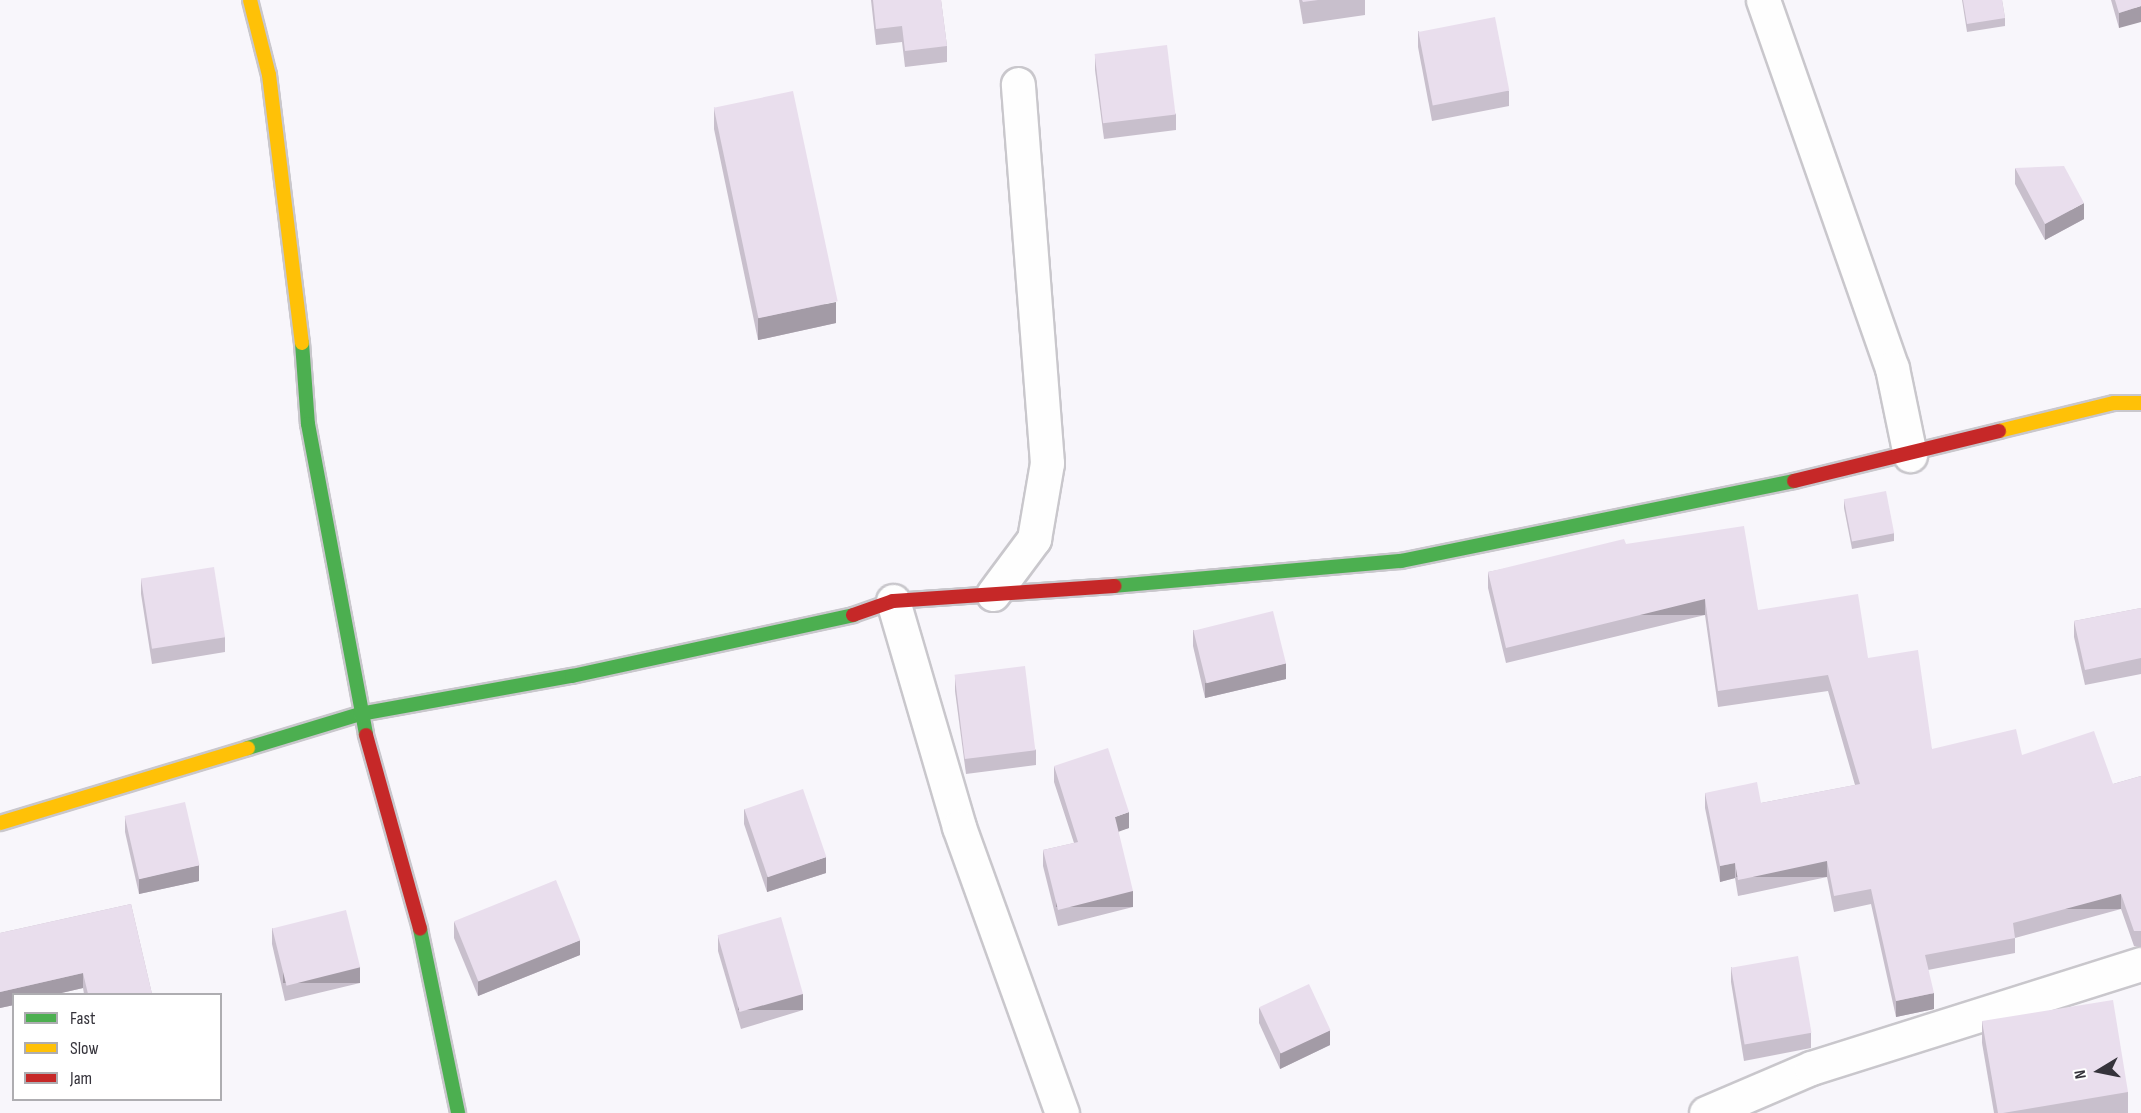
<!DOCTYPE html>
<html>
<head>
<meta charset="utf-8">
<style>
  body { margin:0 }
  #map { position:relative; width:2141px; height:1113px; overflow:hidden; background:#f8f6fb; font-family:"Sofia Sans Condensed",sans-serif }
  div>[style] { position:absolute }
  .roads { filter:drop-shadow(2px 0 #c9c7cc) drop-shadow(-2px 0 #c9c7cc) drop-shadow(0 2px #c9c7cc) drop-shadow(0 -2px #c9c7cc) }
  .street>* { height:33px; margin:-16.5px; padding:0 16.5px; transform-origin:16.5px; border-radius:16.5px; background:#fefefe }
  .fast>* { height:14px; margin:-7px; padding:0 7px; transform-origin:7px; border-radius:7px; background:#4caf50 }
  .slow>* { height:14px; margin:-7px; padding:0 7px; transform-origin:7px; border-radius:7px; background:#ffc107 }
  .jam>* { height:14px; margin:-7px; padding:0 7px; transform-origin:7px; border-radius:7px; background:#c62828 }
  .wall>* { inset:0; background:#c8bfcc }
  .shaded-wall>* { inset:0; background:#a39ba6; transform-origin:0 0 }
  .building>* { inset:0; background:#e9deed; transform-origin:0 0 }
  span { translate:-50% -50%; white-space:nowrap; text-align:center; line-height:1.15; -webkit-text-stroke:4.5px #fff; paint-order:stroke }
  .legend { position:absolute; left:12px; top:993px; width:210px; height:108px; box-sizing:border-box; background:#fff; border:2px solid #aeadb1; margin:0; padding:8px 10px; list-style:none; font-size:18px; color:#35333b }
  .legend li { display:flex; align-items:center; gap:12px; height:30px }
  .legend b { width:30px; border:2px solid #aeadb1 }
  .north { position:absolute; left:2069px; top:1041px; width:60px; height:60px; -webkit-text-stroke:4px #fff; paint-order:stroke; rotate:260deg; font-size:16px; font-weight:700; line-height:24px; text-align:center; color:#35333b }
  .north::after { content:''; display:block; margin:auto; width:21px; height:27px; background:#35333b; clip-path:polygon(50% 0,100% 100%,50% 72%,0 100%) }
</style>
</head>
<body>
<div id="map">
  <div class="roads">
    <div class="street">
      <div style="left:1763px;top:0;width:390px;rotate:70.7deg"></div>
      <div style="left:1892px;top:368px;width:89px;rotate:78.3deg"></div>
      <div style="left:993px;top:594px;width:69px;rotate:-53.3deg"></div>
      <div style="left:1034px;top:539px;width:77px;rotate:-80.3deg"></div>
      <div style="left:1047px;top:463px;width:380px;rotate:-94.4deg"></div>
      <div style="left:893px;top:601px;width:235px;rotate:73.7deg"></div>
      <div style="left:959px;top:827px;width:304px;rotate:70.2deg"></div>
      <div style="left:1706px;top:1113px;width:114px;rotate:-23.2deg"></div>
      <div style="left:1811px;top:1068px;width:346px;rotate:-17.5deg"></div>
    </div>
    <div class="fast">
      <div style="left:302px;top:343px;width:81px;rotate:85.8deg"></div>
      <div style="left:308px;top:424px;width:316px;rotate:79.4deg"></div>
      <div style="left:1114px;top:586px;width:288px;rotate:-5deg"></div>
      <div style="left:1401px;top:561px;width:401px;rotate:-11.5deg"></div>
      <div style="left:248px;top:748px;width:117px;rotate:-16.9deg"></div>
      <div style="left:360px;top:714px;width:215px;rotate:-10.2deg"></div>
      <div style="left:572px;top:676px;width:288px;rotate:-12.2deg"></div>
      <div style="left:420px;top:929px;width:188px;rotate:78.3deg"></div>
    </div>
    <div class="slow">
      <div style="left:250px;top:0;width:77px;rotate:75.8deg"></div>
      <div style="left:269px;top:75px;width:270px;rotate:83deg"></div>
      <div style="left:1999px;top:431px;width:118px;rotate:-13.7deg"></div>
      <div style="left:2114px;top:403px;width:27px"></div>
      <div style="left:0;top:823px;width:259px;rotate:-16.8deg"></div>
    </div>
    <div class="jam">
      <div style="left:1794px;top:481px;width:211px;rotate:-13.7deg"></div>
      <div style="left:853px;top:615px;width:42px;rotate:-19.3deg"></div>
      <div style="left:893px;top:601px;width:222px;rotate:-3.9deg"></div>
      <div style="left:366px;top:735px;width:201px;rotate:74.4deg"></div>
    </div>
  </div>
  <div class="wall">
    <div style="clip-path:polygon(871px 0,941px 0,947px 46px,947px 62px,905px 67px,902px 42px,876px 45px)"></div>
    <div style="clip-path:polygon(1299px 0,1365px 0,1365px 15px,1303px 24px)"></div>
    <div style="clip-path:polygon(1962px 0,2002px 0,2005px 18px,2005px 26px,1967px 32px)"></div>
    <div style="clip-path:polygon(2111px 0,2141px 0,2119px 28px)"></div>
    <div style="clip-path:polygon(1418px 31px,1509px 91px,1509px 106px,1432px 121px,1418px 47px)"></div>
    <div style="clip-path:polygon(1095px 55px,1176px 114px,1176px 130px,1104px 139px,1095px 70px)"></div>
    <div style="clip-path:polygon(714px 107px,836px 323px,758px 340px,714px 129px)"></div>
    <div style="clip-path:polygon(2015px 168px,2084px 219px,2045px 240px,2015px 184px)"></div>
    <div style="clip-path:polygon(1844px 500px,1894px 533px,1894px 541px,1852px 549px,1844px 508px)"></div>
    <div style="clip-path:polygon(1626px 544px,1758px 610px,1868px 658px,1932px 749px,2022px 755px,2113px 784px,2141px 776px,2141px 947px,2134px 946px,2121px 909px,2015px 938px,2015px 953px,1928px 970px,1934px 1009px,1896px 1017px,1871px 904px,1834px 912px,1827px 877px,1738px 896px,1735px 878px,1720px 882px,1705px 808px,1705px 793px,1761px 803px,1855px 785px,1828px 691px,1718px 707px,1705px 615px,1506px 663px,1488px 588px,1488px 572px)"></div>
    <div style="clip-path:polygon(141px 579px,225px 637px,225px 652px,152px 664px,141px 594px)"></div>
    <div style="clip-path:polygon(2141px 608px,2141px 674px,2085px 685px,2074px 637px,2074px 621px)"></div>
    <div style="clip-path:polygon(1193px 630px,1286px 679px,1205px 698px,1193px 646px)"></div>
    <div style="clip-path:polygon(955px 675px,1036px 750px,1036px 765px,966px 774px,955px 691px)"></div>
    <div style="clip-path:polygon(1054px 766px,1129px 828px,1118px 831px,1133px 907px,1058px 926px,1043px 866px,1043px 850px,1074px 843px,1054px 782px)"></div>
    <div style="clip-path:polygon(744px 809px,826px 873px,767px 892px,744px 824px)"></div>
    <div style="clip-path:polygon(125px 816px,199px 881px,139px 894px,125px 832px)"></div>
    <div style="clip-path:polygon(131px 904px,152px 994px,84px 994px,83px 988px,57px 994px,14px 994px,14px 1005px,0 1008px,0 933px)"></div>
    <div style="clip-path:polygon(454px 922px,580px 955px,478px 996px,454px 938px)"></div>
    <div style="clip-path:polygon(272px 928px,360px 983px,285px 1001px,272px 944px)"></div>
    <div style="clip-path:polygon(718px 936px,803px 1010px,741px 1029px,718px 951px)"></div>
    <div style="clip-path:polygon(1731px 967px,1811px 1033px,1811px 1048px,1744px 1061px,1731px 982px)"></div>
    <div style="clip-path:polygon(1259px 1008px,1330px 1045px,1280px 1069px,1259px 1023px)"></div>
    <div style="clip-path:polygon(1982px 1021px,2128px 1092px,2128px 1113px,1994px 1113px,1982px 1043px)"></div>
  </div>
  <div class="shaded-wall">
    <div style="clip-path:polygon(2141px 6px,2141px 22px,2119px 28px,2119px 13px)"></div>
    <div style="clip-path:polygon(2084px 203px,2084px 219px,2045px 240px,2045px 224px)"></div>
    <div style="clip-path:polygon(836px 302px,836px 323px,758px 340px,758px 318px)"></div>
    <div style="left:1705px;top:599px;width:16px;height:205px;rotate:90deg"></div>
    <div style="clip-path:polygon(1286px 663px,1286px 679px,1205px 698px,1205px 683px)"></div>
    <div style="clip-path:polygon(1129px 812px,1129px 828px,1115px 833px,1115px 817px)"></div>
    <div style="clip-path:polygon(826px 857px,826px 873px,767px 892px,767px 877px)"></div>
    <div style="left:1827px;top:861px;width:16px;height:91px;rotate:90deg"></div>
    <div style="clip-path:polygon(1735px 863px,1735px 878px,1720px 882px,1720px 866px)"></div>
    <div style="clip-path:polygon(199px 865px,199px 881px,139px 894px,139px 879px)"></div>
    <div style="left:1133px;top:891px;width:16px;height:77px;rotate:90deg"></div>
    <div style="left:2121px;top:894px;width:15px;height:112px;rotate:90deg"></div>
    <div style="clip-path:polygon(580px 940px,580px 955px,478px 996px,478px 980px)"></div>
    <div style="left:360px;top:967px;width:16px;height:77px;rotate:90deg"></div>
    <div style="clip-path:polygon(83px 973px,83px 988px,57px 994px,14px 994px,14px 1005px,0 1008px,0 992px)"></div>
    <div style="clip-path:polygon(1934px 993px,1934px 1009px,1896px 1017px,1896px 1001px)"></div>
    <div style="left:803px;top:994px;width:16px;height:65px;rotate:90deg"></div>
    <div style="clip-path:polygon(1330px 1030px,1330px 1045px,1280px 1069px,1280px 1053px)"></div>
  </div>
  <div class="building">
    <div style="clip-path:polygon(873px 0,941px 0,947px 46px,905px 51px,902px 26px,876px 29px)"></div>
    <div style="clip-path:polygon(1302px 0,1318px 0,1303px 2px)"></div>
    <div style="clip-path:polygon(1963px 0,2002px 0,2005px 18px,1967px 24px)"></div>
    <div style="clip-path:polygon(2115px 0,2141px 0,2141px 6px,2119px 13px)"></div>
    <div style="left:1495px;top:17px;width:75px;height:78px;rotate:79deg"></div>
    <div style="left:1167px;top:45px;width:70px;height:73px;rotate:83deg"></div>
    <div style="left:793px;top:91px;width:215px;height:81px;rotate:78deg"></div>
    <div style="clip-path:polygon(2064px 166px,2084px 203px,2045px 224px,2015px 168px)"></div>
    <div style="left:1886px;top:491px;width:43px;height:43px;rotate:79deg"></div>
    <div style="clip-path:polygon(1744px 526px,1758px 610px,1858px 594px,1868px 658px,1918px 650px,1932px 749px,2016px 729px,2022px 755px,2094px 731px,2113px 784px,2141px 776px,2141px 931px,2134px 931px,2121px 894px,2013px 923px,2015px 938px,1925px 955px,1934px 993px,1896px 1001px,1871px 889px,1834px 896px,1827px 861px,1738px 880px,1735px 863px,1720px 866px,1705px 793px,1757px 782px,1761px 803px,1860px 784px,1828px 675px,1718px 691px,1705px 599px,1506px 648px,1488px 572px,1624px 539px,1626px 544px)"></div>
    <div style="left:214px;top:567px;width:71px;height:74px;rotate:81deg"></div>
    <div style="clip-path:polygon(2141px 608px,2141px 658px,2085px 670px,2074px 621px)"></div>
    <div style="left:1273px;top:611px;width:54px;height:82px;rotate:76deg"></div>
    <div style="left:1025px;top:666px;width:85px;height:71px;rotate:83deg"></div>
    <div style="clip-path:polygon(1108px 748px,1129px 812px,1115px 817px,1133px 891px,1058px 910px,1043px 850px,1078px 842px,1054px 766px)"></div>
    <div style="left:803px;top:789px;width:72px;height:62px;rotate:71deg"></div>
    <div style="left:185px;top:802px;width:65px;height:62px;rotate:77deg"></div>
    <div style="left:556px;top:880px;width:65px;height:110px;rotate:68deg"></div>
    <div style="clip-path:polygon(131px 904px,152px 994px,88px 994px,83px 973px,0 992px,0 933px)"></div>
    <div style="left:346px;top:910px;width:59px;height:76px;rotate:76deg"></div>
    <div style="left:781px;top:917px;width:80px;height:66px;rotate:74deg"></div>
    <div style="left:1798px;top:956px;width:78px;height:68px;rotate:80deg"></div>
    <div style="left:1309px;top:984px;width:51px;height:55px;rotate:65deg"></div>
    <div style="clip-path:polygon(2113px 1000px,2128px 1092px,2003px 1113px,1998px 1113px,1982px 1021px)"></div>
  </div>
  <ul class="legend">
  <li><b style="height:8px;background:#4caf50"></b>Fast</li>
  <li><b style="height:8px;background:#ffc107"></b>Slow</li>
  <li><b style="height:8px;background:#c62828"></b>Jam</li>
  </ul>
  <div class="north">N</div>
</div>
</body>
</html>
